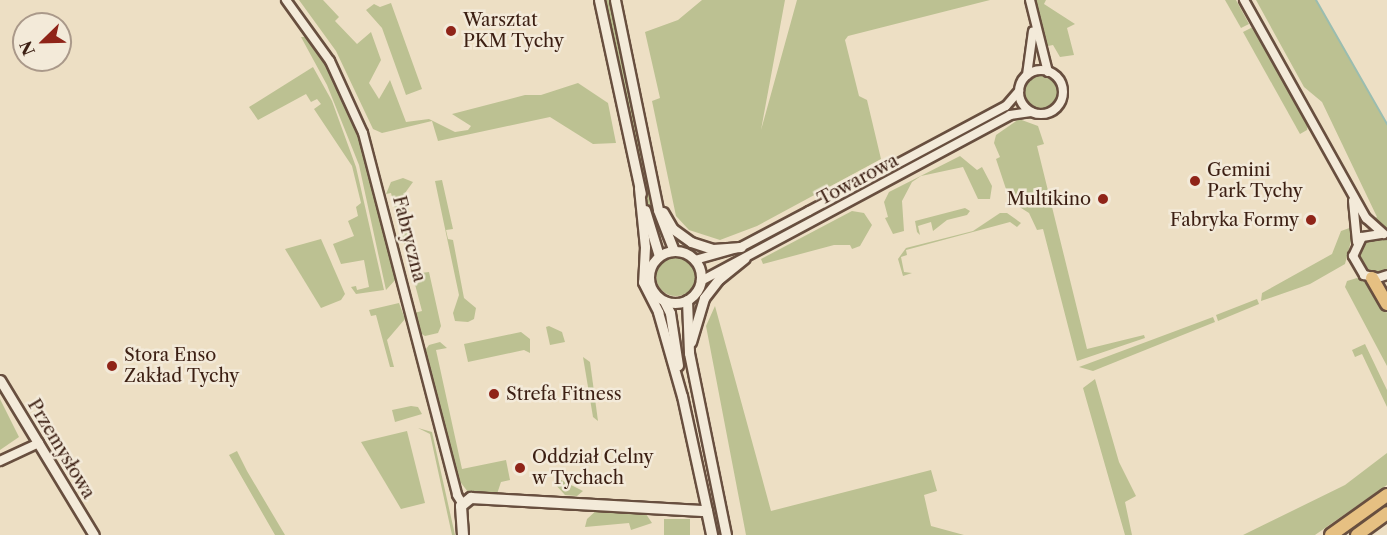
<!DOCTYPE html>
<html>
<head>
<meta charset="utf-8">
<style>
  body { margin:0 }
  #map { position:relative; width:1387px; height:535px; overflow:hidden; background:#eddfc4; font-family:"Libre Caslon Text",serif }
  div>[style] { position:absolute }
  .green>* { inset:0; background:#bcc192; transform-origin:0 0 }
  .round { border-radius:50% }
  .stream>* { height:2px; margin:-1px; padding:0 1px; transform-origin:1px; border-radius:1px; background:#9abdb0 }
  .roads { filter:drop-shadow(2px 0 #684f3f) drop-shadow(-2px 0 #684f3f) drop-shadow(0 2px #684f3f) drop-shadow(0 -2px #684f3f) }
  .minor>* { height:8px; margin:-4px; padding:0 4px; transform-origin:4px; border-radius:4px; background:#f3ead9 }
  .minor>.ring { margin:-4px; padding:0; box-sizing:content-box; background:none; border:8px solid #f3ead9; border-radius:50% }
  .tertiary>* { height:9px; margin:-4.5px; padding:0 4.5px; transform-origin:4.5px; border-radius:4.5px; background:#f3ead9 }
  .tertiary>.ring { margin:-4.5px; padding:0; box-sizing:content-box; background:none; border:9px solid #f3ead9; border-radius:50% }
  .secondary>* { height:10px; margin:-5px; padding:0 5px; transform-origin:5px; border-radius:5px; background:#f3ead9 }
  .primary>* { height:12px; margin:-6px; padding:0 6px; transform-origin:6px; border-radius:6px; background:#e6c082 }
  .dots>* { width:16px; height:16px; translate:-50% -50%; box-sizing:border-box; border:3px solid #f3ead9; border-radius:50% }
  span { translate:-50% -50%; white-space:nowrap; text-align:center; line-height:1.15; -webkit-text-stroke:5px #f3ead9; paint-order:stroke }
  .poi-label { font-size:18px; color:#3c1f13 }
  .left { translate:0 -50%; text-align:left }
  .right { translate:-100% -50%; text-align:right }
  .street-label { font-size:18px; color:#3c1f13 }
  .north { position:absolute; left:12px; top:12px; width:60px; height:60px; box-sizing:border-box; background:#f3ead9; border:2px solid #aa998a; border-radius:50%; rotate:247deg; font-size:16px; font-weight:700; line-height:24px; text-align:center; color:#3c1f13 }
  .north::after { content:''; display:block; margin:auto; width:21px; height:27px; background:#8f2418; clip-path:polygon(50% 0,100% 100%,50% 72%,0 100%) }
</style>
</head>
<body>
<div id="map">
  <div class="green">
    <div style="clip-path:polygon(299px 0,323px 0,339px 17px,335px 21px,357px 44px,371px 32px,381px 60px,369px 83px,379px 99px,390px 80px,406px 122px,429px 119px,455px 132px,468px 130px,471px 126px,452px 114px,525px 95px,541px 95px,578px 83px,608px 103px,616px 143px,593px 144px,550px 117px,438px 141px,432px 121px,382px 133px,373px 129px,336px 51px)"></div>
    <div style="clip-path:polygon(604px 0,610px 0,663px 236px,655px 237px)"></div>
    <div style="clip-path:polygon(702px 0,785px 0,761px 130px,797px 0,990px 0,848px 36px,845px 40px,859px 96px,867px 100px,881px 159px,757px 226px,720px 240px,689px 230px,676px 216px,652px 101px,660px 98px,645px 32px,678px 20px)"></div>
    <div style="clip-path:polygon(1035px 0,1046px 0,1044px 4px,1075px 24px,1067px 28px,1074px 55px,1060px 57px,1053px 45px,1043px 47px)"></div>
    <div style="clip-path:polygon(1225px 0,1236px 0,1249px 24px,1241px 28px)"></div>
    <div style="clip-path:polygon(1256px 0,1316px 0,1387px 124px,1387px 230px,1372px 220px,1377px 217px,1322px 102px,1304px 87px)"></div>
    <div style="clip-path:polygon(391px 3px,422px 89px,406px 95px,382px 28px,366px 10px,374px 4px,380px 7px)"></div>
    <div style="clip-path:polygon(1255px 26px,1308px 124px,1307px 130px,1300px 134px,1243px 32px)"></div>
    <div style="clip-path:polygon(301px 37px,308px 37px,322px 55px,346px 100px,362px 143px,397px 278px,386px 290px,359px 165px,327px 85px)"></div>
    <div style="clip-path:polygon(313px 67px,332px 101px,356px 167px,384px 290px,356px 294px,351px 287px,356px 286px,357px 290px,369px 287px,364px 260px,341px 264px,333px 244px,354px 236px,348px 221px,358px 216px,356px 207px,361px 203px,352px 166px,314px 109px,321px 104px,317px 99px,311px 102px,306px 94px,258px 120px,249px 107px)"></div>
    <div class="round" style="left:1024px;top:75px;width:34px;height:34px"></div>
    <div style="clip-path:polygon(1004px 111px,1005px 114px,878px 182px,884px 176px)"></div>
    <div style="clip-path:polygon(1019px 119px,1038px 126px,1044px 144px,1037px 146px,1087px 349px,1144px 335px,1145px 338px,1077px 361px,1043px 229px,1037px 230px,1029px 213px,1010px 201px,996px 159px,1000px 157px,994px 143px,996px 135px)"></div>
    <div style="clip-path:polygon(960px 156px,977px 170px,982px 167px,992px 186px,990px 199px,978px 199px,963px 167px,921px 176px,912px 182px,902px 201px,904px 231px,893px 234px,885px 218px,888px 217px,884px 202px,889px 192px)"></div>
    <div style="clip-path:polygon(403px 178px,413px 182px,405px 193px,421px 273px,429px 272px,441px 326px,438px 333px,425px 336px,420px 333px,414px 313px,422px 311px,391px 193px,386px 194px,391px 182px)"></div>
    <div style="clip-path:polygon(442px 180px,453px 229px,446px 230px,448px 239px,453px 240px,464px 298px,476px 308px,474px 319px,468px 322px,455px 321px,453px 313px,459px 295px,435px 181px)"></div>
    <div style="clip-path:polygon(851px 196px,851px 197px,747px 252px,746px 248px)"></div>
    <div style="clip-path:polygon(965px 208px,970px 211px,967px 215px,947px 220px,933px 231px,931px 222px,918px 226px,920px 235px,917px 232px,915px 221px)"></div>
    <div style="clip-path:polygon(852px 211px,864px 213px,872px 225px,860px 246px,852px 249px,850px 245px,834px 245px,763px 264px,761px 259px)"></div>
    <div style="clip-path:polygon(1000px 213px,1007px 213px,1021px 223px,1017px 227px,1010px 222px,906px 250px,907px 255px,901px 257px,904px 272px,912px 273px,903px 276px,898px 259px,906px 248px,973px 231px)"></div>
    <div style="clip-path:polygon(1355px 226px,1345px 264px,1310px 284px,1261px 301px,1262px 293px,1332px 254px,1341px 231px)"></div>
    <div style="clip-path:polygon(1383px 237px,1387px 239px,1387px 271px,1368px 272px,1359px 262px,1358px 249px,1366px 239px)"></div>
    <div style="clip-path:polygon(321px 239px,345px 294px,341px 300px,321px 308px,285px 249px)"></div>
    <div class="round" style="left:656px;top:256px;width:40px;height:40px"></div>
    <div style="clip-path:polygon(1357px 278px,1374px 286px,1387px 313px,1387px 366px,1345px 287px,1347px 281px)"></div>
    <div style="clip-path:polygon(1257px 299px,1259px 304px,1218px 321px,1216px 315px)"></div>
    <div style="clip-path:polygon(399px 303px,405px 319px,387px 340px,394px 367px,390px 367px,376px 315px,371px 316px,369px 310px)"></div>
    <div style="clip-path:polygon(715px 306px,771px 511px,931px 470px,937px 491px,924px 495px,931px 526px,964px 535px,746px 535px,706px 326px)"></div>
    <div style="clip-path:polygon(1213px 317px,1215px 322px,1093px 371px,1079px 367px)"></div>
    <div style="clip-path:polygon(549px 326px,562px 332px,565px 342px,550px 345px,546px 327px)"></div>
    <div style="clip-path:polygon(521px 332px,530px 339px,530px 353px,524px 350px,468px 362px,464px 344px)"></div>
    <div style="clip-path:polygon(440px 342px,447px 348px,436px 350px,462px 469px,506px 460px,510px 480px,501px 482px,497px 494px,468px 492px,458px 479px,424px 352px,429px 345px)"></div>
    <div style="clip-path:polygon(1365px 344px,1387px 390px,1387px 407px,1362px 354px,1355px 357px,1352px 350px)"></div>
    <div style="clip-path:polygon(583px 357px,590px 362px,598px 421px,593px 417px)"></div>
    <div style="clip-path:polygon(1095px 379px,1119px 462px,1136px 496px,1125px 502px,1132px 535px,1125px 535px,1083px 388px)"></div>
    <div style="clip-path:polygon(0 399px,19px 437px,0 450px)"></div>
    <div style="clip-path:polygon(411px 406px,418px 407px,422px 414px,395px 422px,392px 410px)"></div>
    <div style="clip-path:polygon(418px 428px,432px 432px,455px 535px,452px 535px,430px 434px)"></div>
    <div style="clip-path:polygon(407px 431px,425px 503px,401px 509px,361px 442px)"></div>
    <div style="clip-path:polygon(237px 451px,247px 471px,285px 535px,275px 535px,229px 455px)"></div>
    <div style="clip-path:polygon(1387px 453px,1387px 485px,1315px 535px,1243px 535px,1345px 485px)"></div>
    <div style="clip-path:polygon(559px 479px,583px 491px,577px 496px,565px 495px,555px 484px)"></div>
    <div style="clip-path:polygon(598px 509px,644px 511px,652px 523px,631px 530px,629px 523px,585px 527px,587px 519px)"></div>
    <div style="left:664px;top:519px;width:26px;height:16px"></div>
  </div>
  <div class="stream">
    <div style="left:1316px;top:0;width:143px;rotate:60.2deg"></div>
  </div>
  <div class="roads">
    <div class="minor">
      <div style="left:286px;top:0;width:75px;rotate:54.2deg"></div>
      <div style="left:330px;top:61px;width:79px;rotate:65.4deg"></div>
      <div style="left:363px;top:133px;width:374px;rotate:75.4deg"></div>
      <div style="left:457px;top:495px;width:9px;rotate:58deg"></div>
      <div style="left:1030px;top:0;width:74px;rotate:76deg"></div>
      <div style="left:1244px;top:0;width:250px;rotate:60.8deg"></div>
      <div style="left:1366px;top:218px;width:24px;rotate:42deg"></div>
      <div class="ring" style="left:1019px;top:70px;width:36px;height:36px"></div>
      <div style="left:1027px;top:75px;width:44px;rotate:-82.2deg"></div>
      <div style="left:1353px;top:201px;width:41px;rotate:84.4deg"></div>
      <div style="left:1381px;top:234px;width:19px;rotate:171deg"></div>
      <div style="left:1362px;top:237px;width:21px;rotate:115deg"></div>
      <div style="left:1353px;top:256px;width:22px;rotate:60deg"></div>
      <div style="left:1364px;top:275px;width:14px;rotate:12deg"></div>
      <div style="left:1378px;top:278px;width:9px;rotate:-18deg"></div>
      <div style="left:695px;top:260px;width:48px;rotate:-15.8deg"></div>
      <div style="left:741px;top:247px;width:77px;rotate:-27.9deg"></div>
      <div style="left:809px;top:211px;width:223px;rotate:-28.1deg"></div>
      <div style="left:1006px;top:106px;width:20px;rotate:-49deg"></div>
      <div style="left:701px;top:281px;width:351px;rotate:-28.2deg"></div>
      <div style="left:1010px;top:115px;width:21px;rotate:-8deg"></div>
      <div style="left:0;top:461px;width:43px;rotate:-24.8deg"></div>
    </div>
    <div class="tertiary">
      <div style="left:599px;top:0;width:198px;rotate:77.8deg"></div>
      <div style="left:615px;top:0;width:214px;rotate:78.4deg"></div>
      <div style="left:658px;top:210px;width:44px;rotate:68.7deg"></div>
      <div style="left:639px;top:188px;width:59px;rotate:84.2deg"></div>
      <div style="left:645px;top:247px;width:35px;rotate:93deg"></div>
      <div style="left:643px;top:282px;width:34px;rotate:63deg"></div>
      <div style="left:658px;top:312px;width:87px;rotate:74.1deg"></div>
      <div style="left:682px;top:396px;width:118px;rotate:77.7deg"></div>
      <div style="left:645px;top:210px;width:48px;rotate:73.1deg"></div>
      <div style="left:663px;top:212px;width:20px;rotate:60deg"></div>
      <div style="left:673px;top:229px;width:22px;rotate:36deg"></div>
      <div style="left:691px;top:242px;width:23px;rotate:18deg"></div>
      <div style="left:713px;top:249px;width:28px;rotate:-4deg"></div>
      <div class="ring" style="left:649px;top:251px;width:43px;height:43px"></div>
      <div style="left:687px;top:300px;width:53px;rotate:87.8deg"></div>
      <div style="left:689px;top:353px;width:186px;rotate:78.5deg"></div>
      <div style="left:664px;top:301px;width:13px;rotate:63deg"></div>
      <div style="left:670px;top:313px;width:53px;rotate:81.3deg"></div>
      <div style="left:691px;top:342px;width:46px;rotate:-73.5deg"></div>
      <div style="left:704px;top:298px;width:24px;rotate:-52deg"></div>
      <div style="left:719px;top:279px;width:33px;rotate:-39deg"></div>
      <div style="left:0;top:380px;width:181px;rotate:58.8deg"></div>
    </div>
    <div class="secondary">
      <div style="left:463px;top:535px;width:29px;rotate:-94deg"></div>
      <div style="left:461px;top:506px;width:13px;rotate:-39deg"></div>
      <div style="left:471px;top:498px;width:236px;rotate:3.2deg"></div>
      <div style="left:707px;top:511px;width:25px;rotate:78deg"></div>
    </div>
    <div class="primary">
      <div style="left:1372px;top:278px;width:30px;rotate:60deg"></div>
      <div style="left:1331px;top:535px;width:69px;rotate:-35.5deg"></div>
      <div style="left:1357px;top:535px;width:37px;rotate:-36deg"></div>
    </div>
  </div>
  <div class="dots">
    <div style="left:451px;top:31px;background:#8f2418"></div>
    <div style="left:1195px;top:181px;background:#8f2418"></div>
    <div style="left:1103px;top:199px;background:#8f2418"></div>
    <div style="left:1311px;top:220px;background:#8f2418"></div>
    <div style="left:112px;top:366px;background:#8f2418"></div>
    <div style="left:494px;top:394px;background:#8f2418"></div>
    <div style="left:520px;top:468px;background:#8f2418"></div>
  </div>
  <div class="poi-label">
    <span class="left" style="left:463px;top:31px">Warsztat<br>PKM Tychy</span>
    <span class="left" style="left:1207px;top:181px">Gemini<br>Park Tychy</span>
    <span class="right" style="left:1091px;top:199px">Multikino</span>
    <span class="right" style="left:1299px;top:220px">Fabryka Formy</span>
    <span class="left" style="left:124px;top:366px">Stora Enso<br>Zakład Tychy</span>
    <span class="left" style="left:506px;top:394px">Strefa Fitness</span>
    <span class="left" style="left:532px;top:468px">Oddział Celny<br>w Tychach</span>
  </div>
  <div class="street-label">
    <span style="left:858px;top:180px;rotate:-28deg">Towarowa</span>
    <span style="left:409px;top:239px;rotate:76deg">Fabryczna</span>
    <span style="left:61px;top:449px;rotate:59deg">Przemysłowa</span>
  </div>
  <div class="north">N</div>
</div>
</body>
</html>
